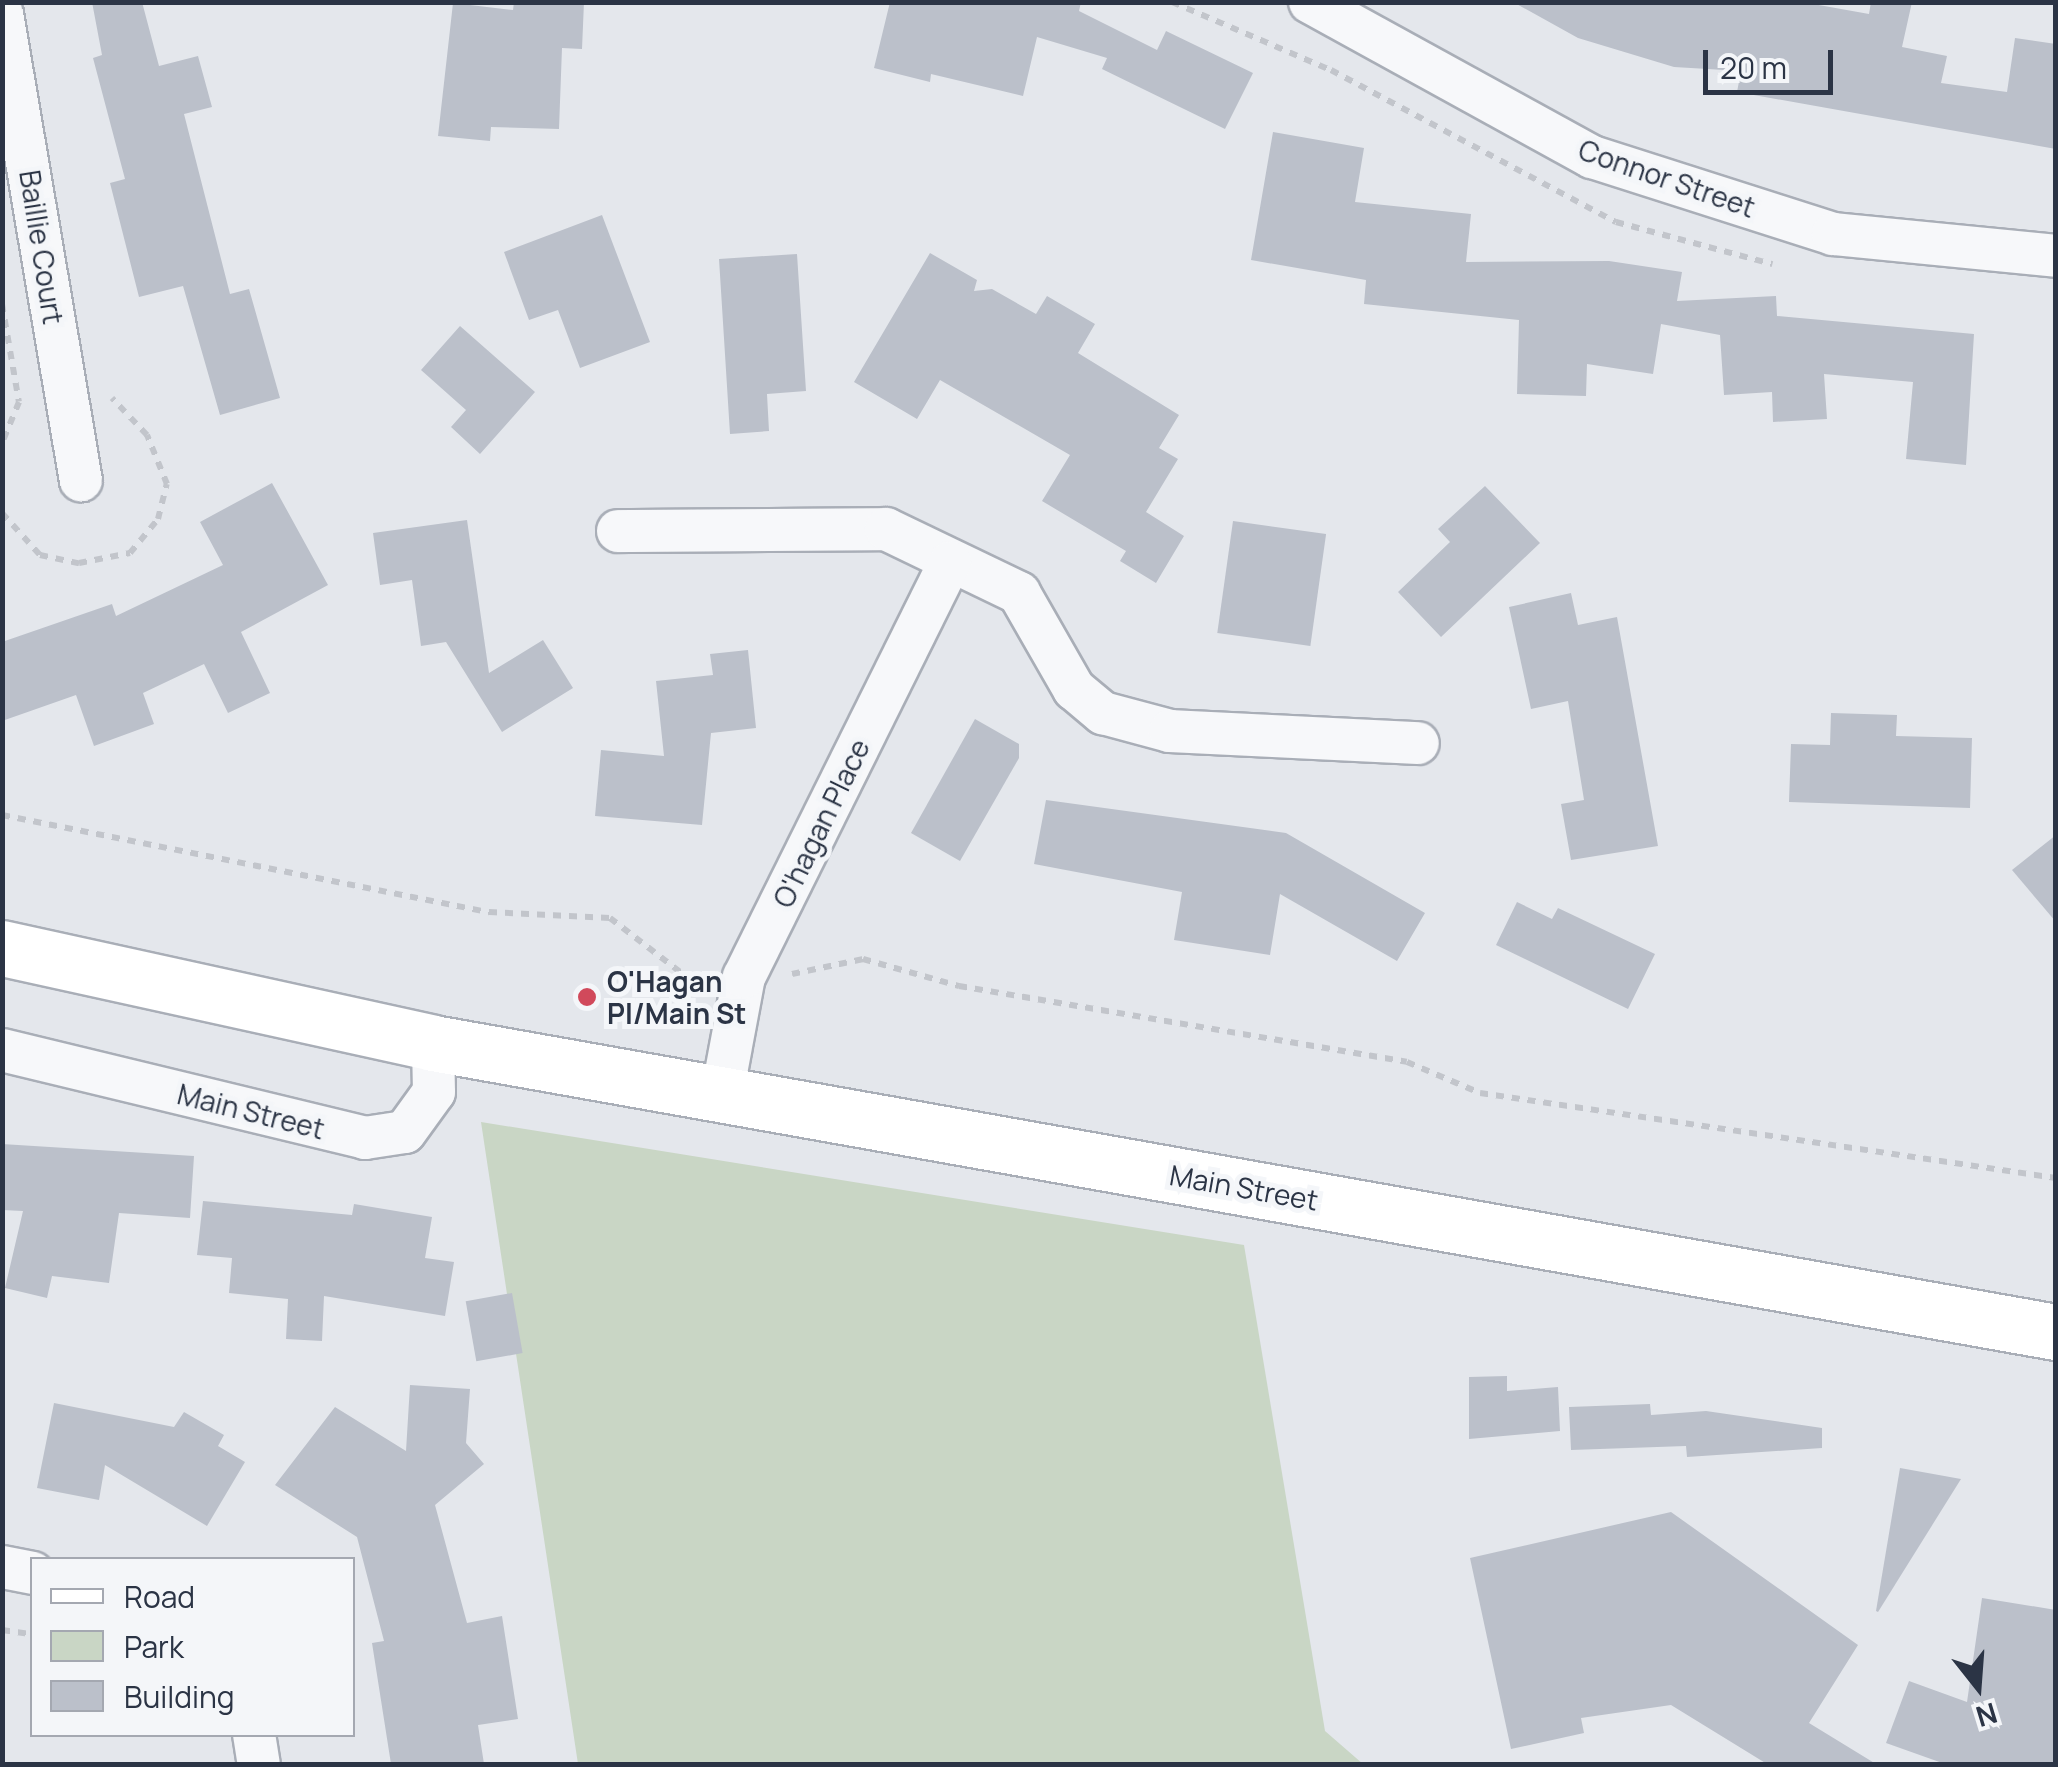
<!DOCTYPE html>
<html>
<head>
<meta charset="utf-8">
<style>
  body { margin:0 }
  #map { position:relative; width:2058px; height:1767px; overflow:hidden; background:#e4e7ec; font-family:Manrope,sans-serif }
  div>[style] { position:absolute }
  .green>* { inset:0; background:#c9d6c5 }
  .building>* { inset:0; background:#bbc0ca; transform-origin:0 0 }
  .path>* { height:6px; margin-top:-3px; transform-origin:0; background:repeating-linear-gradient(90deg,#c2c5cb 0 8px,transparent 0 16px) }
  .roads { filter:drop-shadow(2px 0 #a9aeb7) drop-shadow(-2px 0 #a9aeb7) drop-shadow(0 2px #a9aeb7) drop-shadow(0 -2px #a9aeb7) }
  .street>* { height:42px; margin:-21px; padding:0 21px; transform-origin:21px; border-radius:21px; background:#f7f8fa }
  .secondary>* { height:55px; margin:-27.5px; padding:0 27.5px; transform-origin:27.5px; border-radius:27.5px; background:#fff }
  .dots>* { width:28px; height:28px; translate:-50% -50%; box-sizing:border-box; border:5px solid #f4f6f9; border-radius:50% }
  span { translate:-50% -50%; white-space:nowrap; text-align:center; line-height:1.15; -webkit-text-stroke:10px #f4f6f9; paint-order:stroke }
  .street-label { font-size:28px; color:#2b3445 }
  .poi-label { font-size:28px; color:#2b3445; font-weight:700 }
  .left { translate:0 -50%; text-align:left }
  .frame { position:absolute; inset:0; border:5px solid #2b3445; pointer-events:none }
  .legend { position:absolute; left:30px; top:1557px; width:325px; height:180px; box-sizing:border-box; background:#f4f6f9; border:2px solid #a4a8b1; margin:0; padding:12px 18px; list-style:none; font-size:30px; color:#2b3445 }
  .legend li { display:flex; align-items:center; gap:20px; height:50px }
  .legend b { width:50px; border:2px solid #a4a8b1 }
  .north { position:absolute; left:1928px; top:1637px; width:100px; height:100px; -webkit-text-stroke:8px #f4f6f9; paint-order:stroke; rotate:163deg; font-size:28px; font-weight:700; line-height:40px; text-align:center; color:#2b3445 }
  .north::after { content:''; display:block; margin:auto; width:35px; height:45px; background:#2b3445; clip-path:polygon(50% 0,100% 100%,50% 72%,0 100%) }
  .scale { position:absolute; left:1703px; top:50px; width:130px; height:45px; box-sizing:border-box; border:5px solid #2b3445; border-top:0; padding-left:12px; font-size:30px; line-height:35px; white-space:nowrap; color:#2b3445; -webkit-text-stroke:8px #f4f6f9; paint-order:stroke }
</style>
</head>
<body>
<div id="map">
  <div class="green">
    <div style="clip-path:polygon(481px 1122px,1244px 1245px,1325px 1731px,1363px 1764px,578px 1764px)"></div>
  </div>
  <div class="building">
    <div style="clip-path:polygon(92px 2px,142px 2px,159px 66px,198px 56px,212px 107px,184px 114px,230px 294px,249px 289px,280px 398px,220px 415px,183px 286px,139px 297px,110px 183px,125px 179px,93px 58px,102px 55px)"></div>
    <div style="clip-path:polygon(514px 2px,584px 2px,582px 49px,562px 48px,559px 129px,491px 127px,490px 141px,438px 136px,453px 3px,513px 10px)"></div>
    <div style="clip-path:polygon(890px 2px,1081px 2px,1079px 11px,1157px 50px,1166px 31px,1253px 73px,1225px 129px,1102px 69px,1107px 58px,1037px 37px,1023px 96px,931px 74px,930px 82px,874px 68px)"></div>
    <div style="clip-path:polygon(1513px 2px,1802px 2px,1869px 14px,1871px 2px,1912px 2px,1902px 47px,1947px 56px,1941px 83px,2007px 92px,2015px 38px,2056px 44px,2056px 149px,1737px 92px,1741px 71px,1674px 67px,1578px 38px)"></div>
    <div style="clip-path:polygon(1273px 132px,1364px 148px,1355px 202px,1471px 214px,1466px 262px,1609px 261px,1682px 272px,1677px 301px,1776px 296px,1777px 316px,1974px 334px,1966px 465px,1906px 459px,1913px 382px,1824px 374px,1827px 419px,1773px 422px,1772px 392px,1724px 395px,1720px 335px,1661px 324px,1653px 374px,1587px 364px,1586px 396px,1517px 394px,1519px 320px,1364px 304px,1366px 280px,1251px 260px)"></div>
    <div style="clip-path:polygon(602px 215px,650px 342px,580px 368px,558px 310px,529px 320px,504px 252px)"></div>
    <div style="clip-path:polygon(930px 253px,977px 280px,974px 291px,992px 289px,1036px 314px,1047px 296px,1095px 324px,1078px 353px,1179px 415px,1159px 448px,1178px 459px,1146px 512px,1184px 536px,1156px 583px,1120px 561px,1126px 551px,1042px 501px,1070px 455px,940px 380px,917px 419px,854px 382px)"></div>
    <div style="clip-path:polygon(797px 254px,806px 391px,767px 394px,769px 431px,730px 434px,719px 259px)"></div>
    <div style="clip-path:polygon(460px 326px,535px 392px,480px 454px,451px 427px,466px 410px,421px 370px)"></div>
    <div style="clip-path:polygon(272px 483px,328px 585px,241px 632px,270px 693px,228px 713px,204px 664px,143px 693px,154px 724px,94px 746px,76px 695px,2px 721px,2px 642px,112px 604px,116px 616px,223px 565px,200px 522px)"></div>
    <div style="clip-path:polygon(1485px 486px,1540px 543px,1441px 637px,1398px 592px,1450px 542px,1438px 529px)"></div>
    <div style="clip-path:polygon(467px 520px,489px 673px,543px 640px,573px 688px,502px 732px,446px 642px,421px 646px,412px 580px,380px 585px,373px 533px)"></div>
    <div style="left:1233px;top:521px;width:94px;height:113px;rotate:8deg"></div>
    <div style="clip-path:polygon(1571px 593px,1578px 625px,1617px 617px,1658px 846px,1571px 860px,1561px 804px,1584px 800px,1568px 701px,1531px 709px,1509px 607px)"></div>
    <div style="clip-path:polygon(748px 650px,756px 728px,711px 733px,702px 825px,595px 816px,601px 750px,664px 756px,656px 681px,713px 675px,710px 654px)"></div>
    <div style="clip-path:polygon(1831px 713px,1897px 715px,1896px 736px,1972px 738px,1970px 808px,1789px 802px,1791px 744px,1830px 745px)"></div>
    <div style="clip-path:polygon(975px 719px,1019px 744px,1019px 758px,960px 861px,911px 833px)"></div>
    <div style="clip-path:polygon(1046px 800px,1286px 833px,1425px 913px,1397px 961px,1280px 894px,1270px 955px,1174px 940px,1182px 892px,1034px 864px)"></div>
    <div style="clip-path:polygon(2056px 835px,2056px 922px,2012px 870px)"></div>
    <div style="clip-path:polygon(1517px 902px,1552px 919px,1558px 908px,1655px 954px,1628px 1009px,1496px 945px)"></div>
    <div style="clip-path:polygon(2px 1144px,194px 1156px,190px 1218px,119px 1213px,109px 1283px,52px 1276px,47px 1298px,5px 1288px,23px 1211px,2px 1210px)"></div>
    <div style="clip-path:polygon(203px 1201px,352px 1215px,354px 1204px,432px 1217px,425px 1258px,454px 1262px,445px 1316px,324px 1296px,322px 1341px,286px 1339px,288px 1299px,229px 1293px,232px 1258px,197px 1255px)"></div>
    <div style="left:512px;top:1293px;width:61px;height:47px;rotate:80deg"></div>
    <div style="clip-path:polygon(1507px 1376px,1507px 1391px,1558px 1387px,1560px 1431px,1469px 1439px,1469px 1377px)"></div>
    <div style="clip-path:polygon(410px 1385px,470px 1389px,466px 1443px,484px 1464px,435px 1505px,467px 1623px,502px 1616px,518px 1719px,478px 1725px,484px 1764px,391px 1764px,372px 1643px,384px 1641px,357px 1537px,275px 1485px,335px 1407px,406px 1451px)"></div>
    <div style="clip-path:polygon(54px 1403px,174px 1427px,184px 1412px,224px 1435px,218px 1446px,245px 1462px,207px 1526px,105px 1465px,99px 1500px,37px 1488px)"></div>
    <div style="clip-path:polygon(1650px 1404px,1651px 1415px,1706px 1411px,1822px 1428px,1822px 1448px,1687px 1457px,1686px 1446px,1571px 1450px,1569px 1407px)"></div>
    <div style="clip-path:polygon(1900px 1468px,1961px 1479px,1878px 1612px,1876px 1611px)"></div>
    <div style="clip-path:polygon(1671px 1512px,1858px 1645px,1809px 1723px,1876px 1764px,1767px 1764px,1671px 1705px,1581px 1718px,1584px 1733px,1511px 1749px,1470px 1558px)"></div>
    <div style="clip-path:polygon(1982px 1598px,2056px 1610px,2056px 1764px,1945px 1764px,1886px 1743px,1909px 1681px,1967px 1702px)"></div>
  </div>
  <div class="path">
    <div style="left:1172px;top:2px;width:173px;rotate:23.2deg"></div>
    <div style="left:1331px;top:70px;width:323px;rotate:28.1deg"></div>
    <div style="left:1616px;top:222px;width:162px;rotate:15.1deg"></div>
    <div style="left:2px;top:304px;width:99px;rotate:80.2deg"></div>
    <div style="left:19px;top:402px;width:44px;rotate:112.5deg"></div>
    <div style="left:2px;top:513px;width:57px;rotate:47.9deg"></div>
    <div style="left:40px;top:555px;width:40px;rotate:12deg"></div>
    <div style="left:79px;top:563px;width:52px;rotate:-11.1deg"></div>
    <div style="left:130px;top:553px;width:44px;rotate:-50.5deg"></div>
    <div style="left:158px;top:519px;width:36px;rotate:-76deg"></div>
    <div style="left:167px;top:484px;width:53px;rotate:-112.2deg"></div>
    <div style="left:147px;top:435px;width:51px;rotate:-133.4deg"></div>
    <div style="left:2px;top:815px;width:497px;rotate:11.3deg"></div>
    <div style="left:489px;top:912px;width:121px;rotate:2.8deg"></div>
    <div style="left:610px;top:918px;width:115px;rotate:37.6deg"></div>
    <div style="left:792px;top:974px;width:73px;rotate:-11.9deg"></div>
    <div style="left:863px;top:959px;width:100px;rotate:15.7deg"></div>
    <div style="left:959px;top:986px;width:454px;rotate:9.6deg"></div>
    <div style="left:1407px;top:1062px;width:79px;rotate:23deg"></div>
    <div style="left:1480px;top:1093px;width:582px;rotate:8.39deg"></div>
    <div style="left:2px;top:1630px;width:30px;rotate:8deg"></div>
  </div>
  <div class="roads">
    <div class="street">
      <div style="left:1310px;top:2px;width:322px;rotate:28.8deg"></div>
      <div style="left:1592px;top:157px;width:253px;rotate:17.7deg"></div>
      <div style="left:1833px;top:234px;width:224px;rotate:5.6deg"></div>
      <div style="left:2px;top:14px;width:473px;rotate:80.4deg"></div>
      <div style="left:618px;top:531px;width:268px;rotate:-0.4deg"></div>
      <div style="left:886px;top:529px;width:148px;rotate:25.7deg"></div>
      <div style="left:1019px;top:593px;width:111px;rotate:60.2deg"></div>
      <div style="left:1074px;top:689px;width:38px;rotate:40deg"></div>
      <div style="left:1103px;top:713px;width:69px;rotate:15deg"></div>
      <div style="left:1170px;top:731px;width:248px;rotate:2.8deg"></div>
      <div style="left:2px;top:1050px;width:374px;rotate:13.6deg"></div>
      <div style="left:365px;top:1138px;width:40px;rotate:-8.5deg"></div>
      <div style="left:405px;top:1132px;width:49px;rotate:-54.1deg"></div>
      <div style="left:434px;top:1092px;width:49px;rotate:-91.2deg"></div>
      <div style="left:722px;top:1094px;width:119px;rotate:-79.4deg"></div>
      <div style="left:744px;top:977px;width:463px;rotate:-63.6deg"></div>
      <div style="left:2px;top:1567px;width:31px;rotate:11deg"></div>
      <div style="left:254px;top:1734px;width:30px;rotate:81deg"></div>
    </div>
    <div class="secondary">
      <div style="left:2px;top:948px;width:441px;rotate:12.4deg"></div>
      <div style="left:433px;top:1043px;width:1649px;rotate:10.1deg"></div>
    </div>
  </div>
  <div class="dots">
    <div style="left:587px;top:997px;background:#d1495b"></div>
  </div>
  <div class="street-label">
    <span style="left:1667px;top:178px;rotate:19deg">Connor Street</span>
    <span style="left:42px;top:247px;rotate:81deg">Baillie Court</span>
    <span style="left:821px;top:823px;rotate:-64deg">O'hagan Place</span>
    <span style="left:251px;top:1111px;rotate:14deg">Main Street</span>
    <span style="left:1244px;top:1187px;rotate:10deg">Main Street</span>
  </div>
  <div class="poi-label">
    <span class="left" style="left:607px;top:997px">O'Hagan<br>Pl/Main St</span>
  </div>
  <div class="frame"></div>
  <ul class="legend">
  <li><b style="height:12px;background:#fff"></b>Road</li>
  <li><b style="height:28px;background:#c9d6c5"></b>Park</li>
  <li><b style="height:28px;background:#bbc0ca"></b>Building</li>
  </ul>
  <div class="north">N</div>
  <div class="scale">20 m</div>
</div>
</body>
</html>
